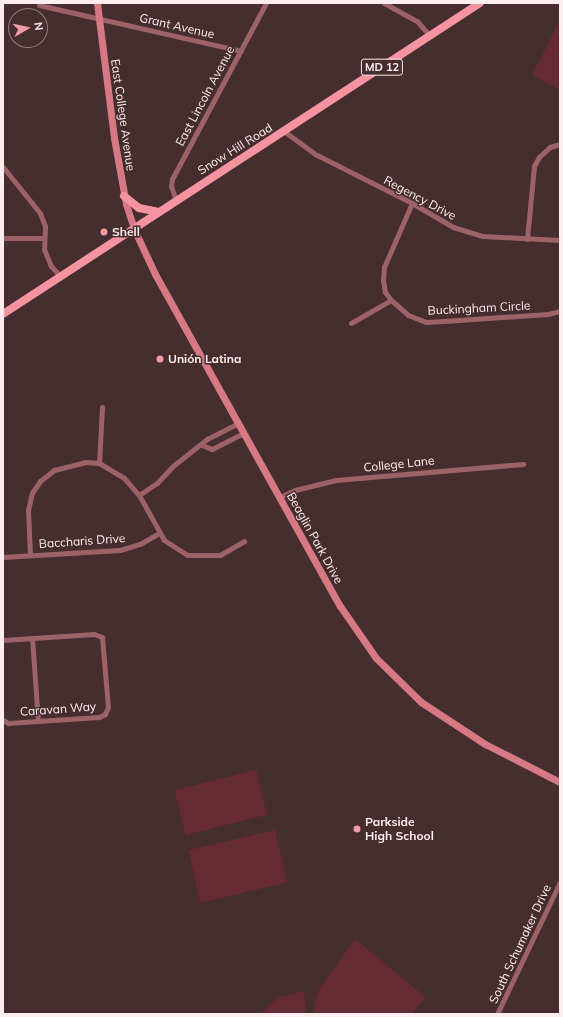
<!DOCTYPE html>
<html>
<head>
<meta charset="utf-8">
<style>
  body { margin:0 }
  #map { position:relative; width:563px; height:1017px; overflow:hidden; background:#462d2f; font-family:Mulish,sans-serif }
  div>[style] { position:absolute }
  .green>* { inset:0; background:#652a33; transform-origin:0 0 }
  .street>* { height:5px; margin:-2.5px; padding:0 2.5px; transform-origin:2.5px; border-radius:2.5px; background:#9d6268 }
  .secondary>* { height:7px; margin:-3.5px; padding:0 3.5px; transform-origin:3.5px; border-radius:3.5px; background:#d77985 }
  .primary>* { height:8px; margin:-4px; padding:0 4px; transform-origin:4px; border-radius:4px; background:#f594a0 }
  .dots>* { width:11px; height:11px; translate:-50% -50%; box-sizing:border-box; border:2px solid #462d2f; border-radius:50% }
  span { translate:-50% -50%; white-space:nowrap; text-align:center; line-height:1.15; -webkit-text-stroke:3px #462d2f; paint-order:stroke }
  .shield-label span { padding:1px 3px; background:#462d2f; border:1px solid; border-radius:3px; -webkit-text-stroke-width:0 }
  .shield-label { font-size:11px; color:#ffedef; font-weight:700 }
  .street-label { font-size:12px; color:#ffedef }
  .poi-label { font-size:12px; color:#ffedef; font-weight:700 }
  .left { translate:0 -50%; text-align:left }
  .frame { position:absolute; inset:0; border:4px solid #ffedef; pointer-events:none }
  .north { position:absolute; left:8px; top:8px; width:40px; height:40px; box-sizing:border-box; background:#462d2f; border:1px solid #907a7c; border-radius:50%; rotate:81deg; font-size:11px; font-weight:700; line-height:16px; text-align:center; color:#ffedef }
  .north::after { content:''; display:block; margin:auto; width:14px; height:18px; background:#f49aa4; clip-path:polygon(50% 0,100% 100%,50% 72%,0 100%) }
</style>
</head>
<body>
<div id="map">
  <div class="green">
    <div style="clip-path:polygon(560px 20px,560px 90px,532px 75px)"></div>
    <div style="left:256px;top:770px;width:46px;height:84px;rotate:76deg"></div>
    <div style="left:275px;top:830px;width:54px;height:89px;rotate:77deg"></div>
    <div style="clip-path:polygon(355px 939px,424px 996px,424px 1000px,411px 1014px,314px 1014px,315px 1001px,320px 988px)"></div>
    <div style="clip-path:polygon(304px 991px,306px 1014px,260px 1014px,279px 997px)"></div>
  </div>
  <div class="street">
    <div style="left:384px;top:3px;width:38px;rotate:29deg"></div>
    <div style="left:417px;top:21px;width:20px;rotate:49deg"></div>
    <div style="left:39px;top:5px;width:207px;rotate:12.8deg"></div>
    <div style="left:285px;top:132px;width:39px;rotate:36deg"></div>
    <div style="left:317px;top:155px;width:106px;rotate:26.8deg"></div>
    <div style="left:412px;top:203px;width:48px;rotate:30.3deg"></div>
    <div style="left:453px;top:227px;width:31px;rotate:17deg"></div>
    <div style="left:483px;top:236px;width:77px;rotate:3deg"></div>
    <div style="left:3px;top:167px;width:59px;rotate:51.2deg"></div>
    <div style="left:40px;top:213px;width:14px;rotate:69deg"></div>
    <div style="left:45px;top:226px;width:23px;rotate:92deg"></div>
    <div style="left:44px;top:249px;width:18px;rotate:68deg"></div>
    <div style="left:51px;top:266px;width:13px;rotate:48deg"></div>
    <div style="left:176px;top:201px;width:16px;rotate:-108deg"></div>
    <div style="left:171px;top:186px;width:7px;rotate:-82deg"></div>
    <div style="left:172px;top:179px;width:200px;rotate:-61.9deg"></div>
    <div style="left:412px;top:203px;width:70px;rotate:113.6deg"></div>
    <div style="left:384px;top:267px;width:13px;rotate:94deg"></div>
    <div style="left:383px;top:280px;width:12px;rotate:81deg"></div>
    <div style="left:385px;top:292px;width:10px;rotate:53deg"></div>
    <div style="left:391px;top:300px;width:23px;rotate:41deg"></div>
    <div style="left:408px;top:315px;width:19px;rotate:21deg"></div>
    <div style="left:426px;top:322px;width:18px;rotate:-3deg"></div>
    <div style="left:444px;top:321px;width:104px;rotate:-3.9deg"></div>
    <div style="left:548px;top:314px;width:12px;rotate:-14deg"></div>
    <div style="left:3px;top:238px;width:41px"></div>
    <div style="left:527px;top:239px;width:73px;rotate:-84.5deg"></div>
    <div style="left:534px;top:166px;width:10px;rotate:-61deg"></div>
    <div style="left:539px;top:157px;width:15px;rotate:-42deg"></div>
    <div style="left:550px;top:147px;width:10px;rotate:-17deg"></div>
    <div style="left:351px;top:323px;width:46px;rotate:-29.9deg"></div>
    <div style="left:202px;top:445px;width:11px;rotate:22deg"></div>
    <div style="left:212px;top:449px;width:36px;rotate:-27deg"></div>
    <div style="left:99px;top:463px;width:56px;rotate:-86.9deg"></div>
    <div style="left:139px;top:495px;width:22px;rotate:-34deg"></div>
    <div style="left:157px;top:483px;width:23px;rotate:-47deg"></div>
    <div style="left:173px;top:466px;width:43px;rotate:-38.5deg"></div>
    <div style="left:207px;top:439px;width:36px;rotate:-27deg"></div>
    <div style="left:280px;top:497px;width:17px;rotate:-25deg"></div>
    <div style="left:295px;top:490px;width:42px;rotate:-13.7deg"></div>
    <div style="left:336px;top:480px;width:188px;rotate:-4.9deg"></div>
    <div style="left:30px;top:555px;width:45px;rotate:-92.5deg"></div>
    <div style="left:28px;top:510px;width:17px;rotate:-77deg"></div>
    <div style="left:32px;top:493px;width:14px;rotate:-56deg"></div>
    <div style="left:40px;top:481px;width:18px;rotate:-38deg"></div>
    <div style="left:54px;top:470px;width:32px;rotate:-14deg"></div>
    <div style="left:85px;top:462px;width:14px;rotate:4deg"></div>
    <div style="left:99px;top:463px;width:29px;rotate:31deg"></div>
    <div style="left:124px;top:478px;width:23px;rotate:49deg"></div>
    <div style="left:139px;top:495px;width:51px;rotate:60.9deg"></div>
    <div style="left:164px;top:540px;width:27px;rotate:33deg"></div>
    <div style="left:187px;top:555px;width:33px"></div>
    <div style="left:220px;top:555px;width:28px;rotate:-30deg"></div>
    <div style="left:3px;top:557px;width:117px;rotate:-3.4deg"></div>
    <div style="left:120px;top:550px;width:21px;rotate:-17deg"></div>
    <div style="left:140px;top:544px;width:22px;rotate:-30deg"></div>
    <div style="left:32px;top:638px;width:83px;rotate:85.9deg"></div>
    <div style="left:3px;top:640px;width:91px;rotate:-3.8deg"></div>
    <div style="left:94px;top:634px;width:9px;rotate:21deg"></div>
    <div style="left:102px;top:637px;width:70px;rotate:85.1deg"></div>
    <div style="left:108px;top:707px;width:8px;rotate:113deg"></div>
    <div style="left:105px;top:714px;width:7px;rotate:153deg"></div>
    <div style="left:99px;top:717px;width:91px;rotate:176.2deg"></div>
    <div style="left:8px;top:723px;width:6px;rotate:-149deg"></div>
    <div style="left:497px;top:1014px;width:146px;rotate:-64.5deg"></div>
  </div>
  <div class="secondary">
    <div style="left:97px;top:3px;width:136px;rotate:82.8deg"></div>
    <div style="left:114px;top:138px;width:67px;rotate:79.7deg"></div>
    <div style="left:126px;top:204px;width:26px;rotate:72deg"></div>
    <div style="left:134px;top:229px;width:50px;rotate:65deg"></div>
    <div style="left:155px;top:274px;width:380px;rotate:60.9deg"></div>
    <div style="left:340px;top:606px;width:63px;rotate:55.3deg"></div>
    <div style="left:376px;top:658px;width:63px;rotate:44.4deg"></div>
    <div style="left:421px;top:702px;width:77px;rotate:33.3deg"></div>
    <div style="left:485px;top:744px;width:84px;rotate:26.9deg"></div>
  </div>
  <div class="primary">
    <div style="left:124px;top:196px;width:19px;rotate:39deg"></div>
    <div style="left:139px;top:208px;width:20px;rotate:11deg"></div>
    <div style="left:3px;top:314px;width:569px;rotate:-33.1deg"></div>
  </div>
  <div class="dots">
    <div style="left:104px;top:232px;background:#f49aa4"></div>
    <div style="left:160px;top:359px;background:#f49aa4"></div>
    <div style="left:357px;top:829px;background:#f49aa4"></div>
  </div>
  <div class="shield-label">
    <span style="left:382px;top:67px">MD 12</span>
  </div>
  <div class="street-label">
    <span style="left:177px;top:26px;rotate:13deg">Grant Avenue</span>
    <span style="left:205px;top:96px;rotate:-62deg">East Lincoln Avenue</span>
    <span style="left:123px;top:115px;rotate:82deg">East College Avenue</span>
    <span style="left:235px;top:149px;rotate:-32deg">Snow Hill Road</span>
    <span style="left:420px;top:198px;rotate:28deg">Regency Drive</span>
    <span style="left:479px;top:308px;rotate:-3deg">Buckingham Circle</span>
    <span style="left:399px;top:464px;rotate:-6deg">College Lane</span>
    <span style="left:315px;top:538px;rotate:61deg">Beaglin Park Drive</span>
    <span style="left:82px;top:541px;rotate:-4deg">Baccharis Drive</span>
    <span style="left:58px;top:709px;rotate:-4deg">Caravan Way</span>
    <span style="left:520px;top:944px;rotate:-65deg">South Schumaker Drive</span>
  </div>
  <div class="poi-label">
    <span class="left" style="left:112px;top:232px">Shell</span>
    <span class="left" style="left:168px;top:359px">Unión Latina</span>
    <span class="left" style="left:365px;top:829px">Parkside<br>High School</span>
  </div>
  <div class="frame"></div>
  <div class="north">N</div>
</div>
</body>
</html>
